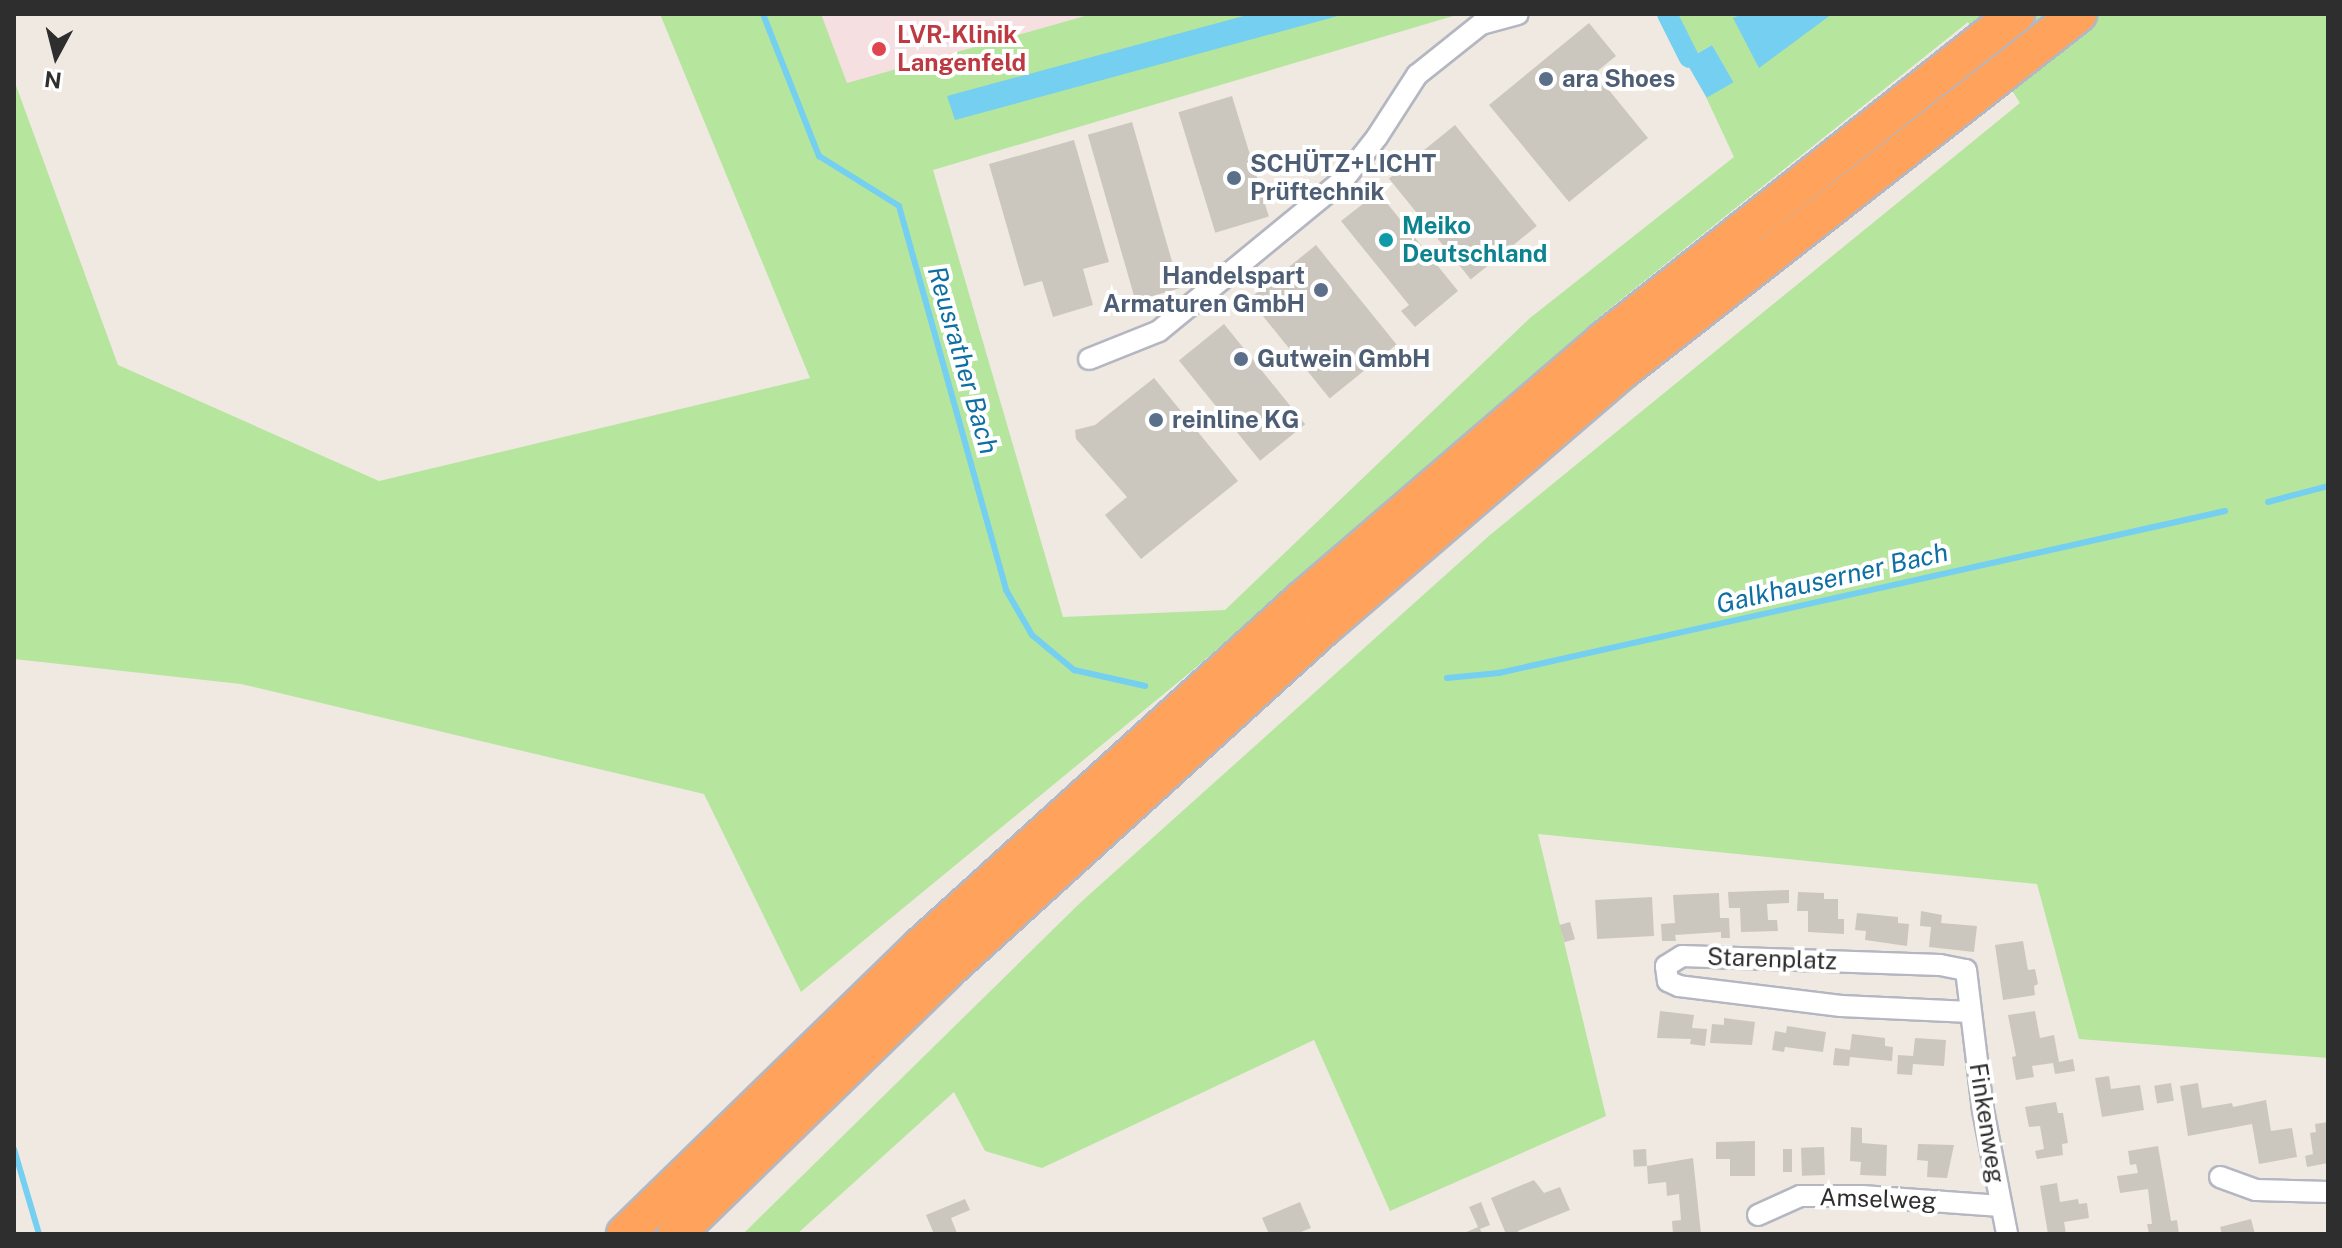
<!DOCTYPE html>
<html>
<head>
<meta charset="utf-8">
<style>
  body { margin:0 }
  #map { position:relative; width:2342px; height:1248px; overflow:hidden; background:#efe9e1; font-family:"Public Sans",sans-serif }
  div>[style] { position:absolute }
  .medical>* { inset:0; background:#f5dfe0 }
  .green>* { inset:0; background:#b6e59e }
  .water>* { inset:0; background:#75cff0; transform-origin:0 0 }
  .stream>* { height:6px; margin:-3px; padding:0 3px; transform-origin:3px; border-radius:3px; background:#75cff0 }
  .canal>* { height:20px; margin:-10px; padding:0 10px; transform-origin:10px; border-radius:10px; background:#75cff0 }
  .building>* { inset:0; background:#cbc7bf; transform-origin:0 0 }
  .roads { filter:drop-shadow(2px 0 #b4b7c1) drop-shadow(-2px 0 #b4b7c1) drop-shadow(0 2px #b4b7c1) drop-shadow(0 -2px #b4b7c1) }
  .street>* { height:20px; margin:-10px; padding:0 10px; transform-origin:10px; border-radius:10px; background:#fff }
  .highway>* { height:36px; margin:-18px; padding:0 18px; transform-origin:18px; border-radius:18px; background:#ffa35c }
  .dots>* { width:22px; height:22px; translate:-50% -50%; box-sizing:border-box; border:4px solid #fff; border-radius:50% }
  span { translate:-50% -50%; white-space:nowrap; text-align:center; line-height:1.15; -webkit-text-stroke:8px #fff; paint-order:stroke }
  .health-label { font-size:24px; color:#be3a42; font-weight:700 }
  .left { translate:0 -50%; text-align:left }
  .service-label { font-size:24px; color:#4e5e75; font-weight:700 }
  .right { translate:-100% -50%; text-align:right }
  .culture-label { font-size:24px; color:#0d838f; font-weight:700 }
  .street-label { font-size:24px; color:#2e2e2e }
  .water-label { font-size:26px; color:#0d6fa3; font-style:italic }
  .frame { position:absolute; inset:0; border:16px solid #2e2e2e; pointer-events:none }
  .north { position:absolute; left:16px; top:16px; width:80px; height:80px; -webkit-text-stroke:6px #fff; paint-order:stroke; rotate:187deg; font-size:22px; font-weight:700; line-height:32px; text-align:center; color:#2e2e2e }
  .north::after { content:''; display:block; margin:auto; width:28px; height:36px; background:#2e2e2e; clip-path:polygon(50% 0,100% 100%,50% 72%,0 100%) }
</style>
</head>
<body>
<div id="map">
  <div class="medical">
    <div style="clip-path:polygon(773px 14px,1092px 14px,807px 95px)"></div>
  </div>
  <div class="green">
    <div style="clip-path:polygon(660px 14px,821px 14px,847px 83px,1092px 14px,1460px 14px,933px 170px,1063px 617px,1225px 610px,1530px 318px,1734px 157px,1706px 97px,1733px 82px,1712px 45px,1694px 55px,1674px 14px,2328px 14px,2328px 1058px,2079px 1039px,2037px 884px,1538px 834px,1606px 1116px,1390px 1211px,1314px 1040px,1042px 1168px,985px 1151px,954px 1092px,797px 1234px,743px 1234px,1080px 903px,1490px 535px,2020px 103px,1968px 22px,1603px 314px,1193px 670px,801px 992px,704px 794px,241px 684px,14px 659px,14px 80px,118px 365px,379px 481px,810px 378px)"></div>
  </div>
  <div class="water">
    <div style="clip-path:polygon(1251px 14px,1345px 14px,955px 120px,947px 96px)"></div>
    <div style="clip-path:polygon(1743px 14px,1832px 14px,1759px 68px,1733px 18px)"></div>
    <div style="left:1712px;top:45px;width:43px;height:31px;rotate:60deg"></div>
  </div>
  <div class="stream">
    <div style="left:763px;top:14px;width:153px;rotate:68.5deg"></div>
    <div style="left:819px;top:156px;width:94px;rotate:32deg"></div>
    <div style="left:899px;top:206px;width:399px;rotate:74.4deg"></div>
    <div style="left:1006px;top:590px;width:52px;rotate:60deg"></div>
    <div style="left:1032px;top:635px;width:55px;rotate:39.8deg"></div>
    <div style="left:1074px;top:670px;width:73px;rotate:12.7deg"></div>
    <div style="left:2268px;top:502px;width:62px;rotate:-14.9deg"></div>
    <div style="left:1447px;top:678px;width:52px;rotate:-5.5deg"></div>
    <div style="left:1499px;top:673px;width:744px;rotate:-12.58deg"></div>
    <div style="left:14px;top:1149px;width:89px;rotate:73.6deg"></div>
  </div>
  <div class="canal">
    <div style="left:1667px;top:14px;width:49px;rotate:63.4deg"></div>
  </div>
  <div class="building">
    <div style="clip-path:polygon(1589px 23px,1616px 56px,1595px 73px,1648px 138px,1569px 202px,1489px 105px)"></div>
    <div style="left:1232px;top:96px;width:126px;height:56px;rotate:73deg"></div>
    <div style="left:1132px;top:122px;width:173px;height:46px;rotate:74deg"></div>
    <div style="left:1455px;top:125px;width:130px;height:85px;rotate:51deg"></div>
    <div style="clip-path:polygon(1074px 140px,1109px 262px,1083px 269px,1093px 305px,1053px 317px,1042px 281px,1024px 286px,989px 164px)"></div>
    <div style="clip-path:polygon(1378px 192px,1458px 291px,1415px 327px,1401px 311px,1409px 305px,1341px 221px)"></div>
    <div style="left:1316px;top:245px;width:128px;height:86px;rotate:51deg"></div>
    <div style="left:1224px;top:324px;width:129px;height:58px;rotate:51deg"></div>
    <div style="clip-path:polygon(1154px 378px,1238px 481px,1141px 559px,1105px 515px,1127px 497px,1076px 439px,1075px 430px,1095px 425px)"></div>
    <div style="clip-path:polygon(1789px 890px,1789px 903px,1767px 904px,1768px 920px,1777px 920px,1778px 931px,1741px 932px,1740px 908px,1729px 908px,1728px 892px)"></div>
    <div style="clip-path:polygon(1798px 892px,1824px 893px,1824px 899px,1838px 899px,1838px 919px,1844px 919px,1844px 934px,1808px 932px,1808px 911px,1797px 911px)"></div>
    <div style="clip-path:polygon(1719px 893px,1720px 918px,1729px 918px,1730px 938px,1721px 938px,1721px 932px,1675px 935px,1676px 941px,1662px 941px,1661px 924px,1675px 923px,1673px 895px)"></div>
    <div style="left:1652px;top:897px;width:39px;height:57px;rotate:87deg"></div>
    <div style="clip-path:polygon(1921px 911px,1942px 915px,1941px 923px,1977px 926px,1974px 952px,1929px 947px,1931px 927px,1920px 926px)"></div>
    <div style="clip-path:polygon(1857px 913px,1898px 917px,1898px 923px,1909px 924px,1907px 946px,1865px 940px,1866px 931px,1855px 930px)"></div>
    <div style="left:1570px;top:922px;width:18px;height:11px;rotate:74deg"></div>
    <div style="clip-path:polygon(2023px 941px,2028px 970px,2035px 969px,2038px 984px,2034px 986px,2035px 995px,2003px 1000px,1995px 945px)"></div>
    <div style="clip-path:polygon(1660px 1011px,1694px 1015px,1692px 1028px,1707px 1029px,1705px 1046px,1690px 1044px,1691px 1039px,1657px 1038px)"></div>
    <div style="clip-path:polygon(2035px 1011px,2040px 1038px,2054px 1035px,2059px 1062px,2073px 1059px,2075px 1071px,2055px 1074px,2053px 1063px,2032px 1066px,2034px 1077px,2016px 1080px,2012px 1057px,2016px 1056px,2008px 1015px)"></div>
    <div style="clip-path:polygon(1724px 1018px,1755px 1022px,1752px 1045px,1710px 1043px,1712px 1024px,1724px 1025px)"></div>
    <div style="clip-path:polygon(1787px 1026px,1826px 1032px,1823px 1052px,1785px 1047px,1784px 1052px,1772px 1050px,1775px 1031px,1786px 1033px)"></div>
    <div style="clip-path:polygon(1852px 1034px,1885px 1038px,1885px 1046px,1893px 1047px,1892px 1061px,1850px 1057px,1849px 1066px,1833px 1065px,1835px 1048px,1850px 1050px)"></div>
    <div style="clip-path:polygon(1915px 1038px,1946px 1040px,1944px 1066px,1913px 1064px,1912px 1075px,1897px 1074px,1898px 1055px,1913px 1056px)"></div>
    <div style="clip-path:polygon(2109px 1076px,2111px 1089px,2140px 1085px,2144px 1110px,2102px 1117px,2095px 1078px)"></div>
    <div style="left:2171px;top:1083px;width:18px;height:17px;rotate:81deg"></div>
    <div style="clip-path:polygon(2198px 1083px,2202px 1108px,2232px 1103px,2233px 1107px,2266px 1100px,2271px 1131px,2292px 1128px,2297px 1157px,2259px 1164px,2252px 1124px,2188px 1136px,2180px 1086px)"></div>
    <div style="clip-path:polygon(2056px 1102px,2058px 1113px,2063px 1113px,2068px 1143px,2062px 1144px,2063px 1155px,2037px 1159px,2035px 1151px,2044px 1149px,2040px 1126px,2029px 1127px,2025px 1107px)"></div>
    <div style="clip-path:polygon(2328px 1122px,2328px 1163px,2307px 1167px,2305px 1156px,2313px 1154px,2310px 1133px,2316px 1132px,2315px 1124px)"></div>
    <div style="clip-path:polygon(1851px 1127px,1862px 1128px,1862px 1143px,1887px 1145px,1886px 1176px,1860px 1175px,1861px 1162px,1850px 1161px)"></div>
    <div style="clip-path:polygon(1755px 1141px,1755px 1176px,1730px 1176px,1730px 1159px,1716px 1159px,1716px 1142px)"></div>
    <div style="clip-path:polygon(1918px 1144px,1954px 1145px,1947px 1178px,1927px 1177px,1928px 1161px,1917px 1160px)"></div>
    <div style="clip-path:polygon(2158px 1146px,2171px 1221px,2177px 1220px,2179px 1234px,2149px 1234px,2147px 1224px,2152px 1224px,2148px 1189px,2120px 1193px,2117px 1176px,2138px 1173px,2136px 1164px,2130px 1165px,2128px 1151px)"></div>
    <div style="left:1824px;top:1147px;width:28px;height:23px;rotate:88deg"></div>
    <div style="left:1646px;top:1149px;width:17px;height:13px;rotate:87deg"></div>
    <div style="left:1783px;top:1149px;width:9px;height:23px"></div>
    <div style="clip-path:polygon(1693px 1158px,1701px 1234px,1673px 1234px,1672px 1221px,1681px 1220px,1679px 1194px,1667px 1196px,1666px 1182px,1648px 1184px,1647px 1166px)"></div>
    <div style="clip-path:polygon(1534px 1180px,1544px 1193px,1560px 1187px,1570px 1210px,1518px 1231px,1520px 1234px,1506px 1234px,1491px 1198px)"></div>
    <div style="clip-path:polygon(2057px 1183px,2060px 1202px,2078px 1199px,2079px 1204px,2087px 1203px,2089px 1218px,2064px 1222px,2066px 1234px,2048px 1234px,2040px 1186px)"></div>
    <div style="clip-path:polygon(965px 1199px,970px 1210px,951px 1218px,957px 1233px,934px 1234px,926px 1215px)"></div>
    <div style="clip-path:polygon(1300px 1202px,1311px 1228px,1296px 1234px,1269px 1234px,1262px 1218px)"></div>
    <div style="clip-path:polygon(1481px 1202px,1490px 1225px,1480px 1229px,1482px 1234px,1462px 1234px,1478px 1227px,1469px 1207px)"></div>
    <div style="clip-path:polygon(2251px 1219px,2255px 1234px,2222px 1234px,2220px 1227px)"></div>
  </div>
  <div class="roads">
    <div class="street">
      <div style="left:1089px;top:359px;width:75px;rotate:-21.8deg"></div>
      <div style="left:1159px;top:331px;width:239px;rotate:-39.4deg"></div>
      <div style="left:1344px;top:179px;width:53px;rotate:-51.8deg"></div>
      <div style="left:1377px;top:137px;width:74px;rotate:-57.2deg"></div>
      <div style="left:1417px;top:75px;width:82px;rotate:-38.6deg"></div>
      <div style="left:1481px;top:24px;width:38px;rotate:-15deg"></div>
      <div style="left:1970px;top:1012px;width:129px;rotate:-177.3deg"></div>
      <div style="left:1841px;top:1006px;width:163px;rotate:-173deg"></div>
      <div style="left:1679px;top:986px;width:12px;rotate:-156deg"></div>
      <div style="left:1668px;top:981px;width:15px;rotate:-98deg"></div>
      <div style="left:1666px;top:966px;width:19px;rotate:-32deg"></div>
      <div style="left:1682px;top:956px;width:258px;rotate:2deg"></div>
      <div style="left:1940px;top:965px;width:26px;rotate:11deg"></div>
      <div style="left:1966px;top:970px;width:141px;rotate:83.1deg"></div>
      <div style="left:1983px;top:1110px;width:126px;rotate:79deg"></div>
      <div style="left:2220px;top:1177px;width:38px;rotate:20deg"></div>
      <div style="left:2256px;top:1190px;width:72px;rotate:1.6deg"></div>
      <div style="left:1758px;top:1215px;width:46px;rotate:-24.3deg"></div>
      <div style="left:1800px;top:1196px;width:62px"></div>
      <div style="left:1862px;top:1196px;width:139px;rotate:4.1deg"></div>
    </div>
    <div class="highway">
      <div style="left:625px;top:1234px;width:410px;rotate:-44.2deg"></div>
      <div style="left:919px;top:948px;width:516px;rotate:-42.25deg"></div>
      <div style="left:1301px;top:601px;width:399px;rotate:-40.7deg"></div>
      <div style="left:1603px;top:341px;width:527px;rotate:-38.37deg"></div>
      <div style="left:676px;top:1234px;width:376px;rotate:-44.2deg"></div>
      <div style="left:945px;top:972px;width:513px;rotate:-42.31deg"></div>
      <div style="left:1324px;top:627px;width:394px;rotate:-40.7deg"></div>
      <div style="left:1623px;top:370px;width:578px;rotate:-38.04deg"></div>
    </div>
  </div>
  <div class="dots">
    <div style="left:879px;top:49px;background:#e0444e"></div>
    <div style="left:1546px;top:79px;background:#5c6f8a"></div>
    <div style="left:1234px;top:178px;background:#5c6f8a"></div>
    <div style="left:1386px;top:240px;background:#0f9aa8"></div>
    <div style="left:1321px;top:290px;background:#5c6f8a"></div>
    <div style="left:1241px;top:359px;background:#5c6f8a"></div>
    <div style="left:1156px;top:420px;background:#5c6f8a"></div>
  </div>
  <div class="health-label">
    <span class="left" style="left:897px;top:49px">LVR-Klinik<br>Langenfeld</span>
  </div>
  <div class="service-label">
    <span class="left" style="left:1562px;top:79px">ara Shoes</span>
    <span class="left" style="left:1250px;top:178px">SCHÜTZ+LICHT<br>Prüftechnik</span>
    <span class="right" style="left:1305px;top:290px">Handelspart<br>Armaturen GmbH</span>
    <span class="left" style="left:1257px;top:359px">Gutwein GmbH</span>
    <span class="left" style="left:1172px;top:420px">reinline KG</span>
  </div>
  <div class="culture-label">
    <span class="left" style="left:1402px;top:240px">Meiko<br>Deutschland</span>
  </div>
  <div class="street-label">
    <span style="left:1772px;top:959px;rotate:2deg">Starenplatz</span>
    <span style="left:1987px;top:1123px;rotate:81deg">Finkenweg</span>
    <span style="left:1878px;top:1199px;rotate:2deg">Amselweg</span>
  </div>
  <div class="water-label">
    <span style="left:963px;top:360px;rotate:74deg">Reusrather Bach</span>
    <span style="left:1832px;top:578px;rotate:-13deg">Galkhauserner Bach</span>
  </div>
  <div class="frame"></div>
  <div class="north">N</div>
</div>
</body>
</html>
